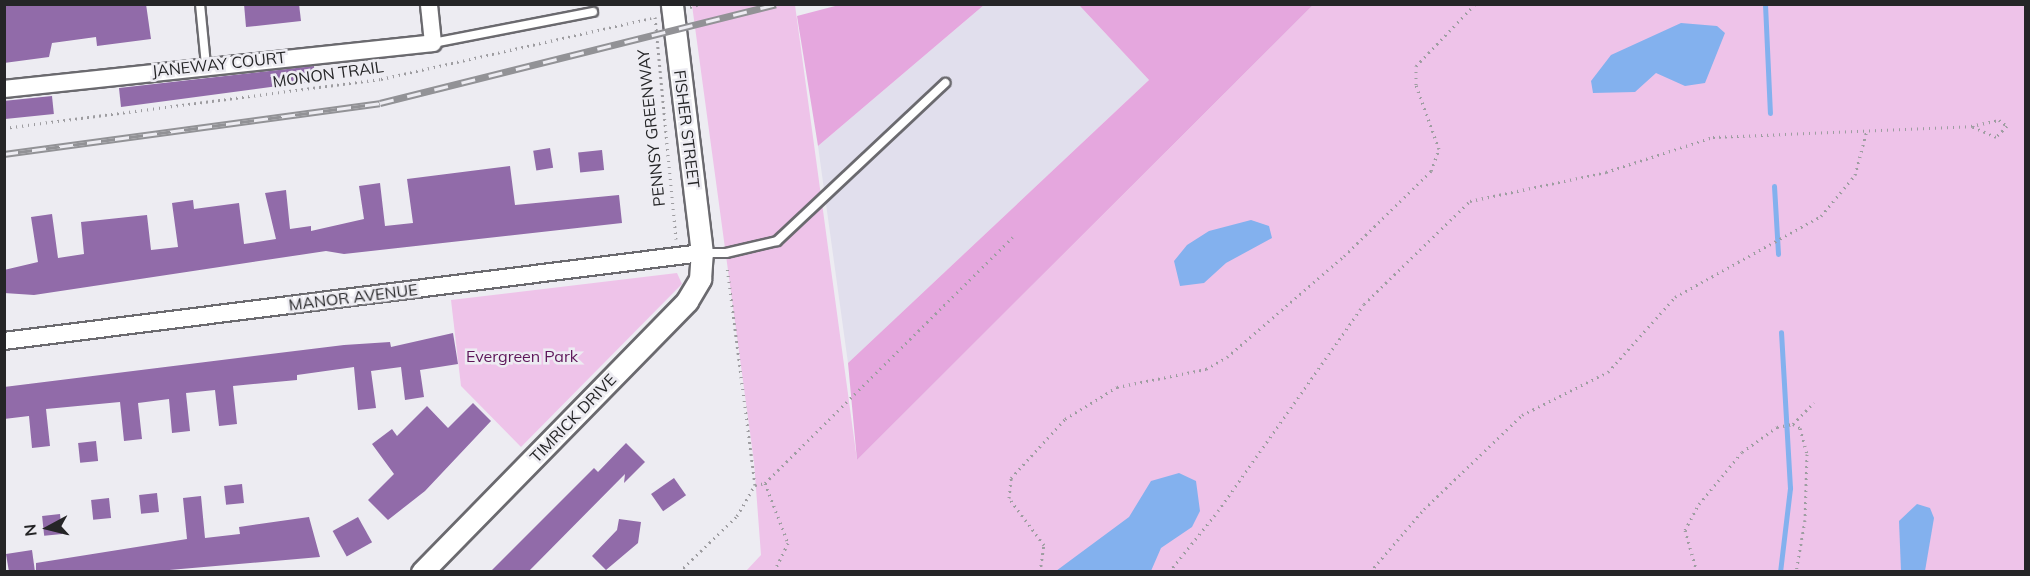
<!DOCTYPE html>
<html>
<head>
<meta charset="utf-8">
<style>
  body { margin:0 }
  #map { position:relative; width:2030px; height:576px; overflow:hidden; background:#edecf2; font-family:Mulish,sans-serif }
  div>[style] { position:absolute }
  .built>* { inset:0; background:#e1dfed }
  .green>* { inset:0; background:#eec3e9 }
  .forest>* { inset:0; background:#e5a7de }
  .water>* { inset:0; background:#83b1ee }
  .stream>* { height:5px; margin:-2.5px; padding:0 2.5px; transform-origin:2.5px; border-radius:2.5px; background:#83b1ee }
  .building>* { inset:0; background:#916ba9; transform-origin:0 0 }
  .path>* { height:3px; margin-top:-1.5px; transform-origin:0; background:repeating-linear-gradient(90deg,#9e9da1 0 1.5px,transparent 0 6px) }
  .roads { filter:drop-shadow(2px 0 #6b6a6f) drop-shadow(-2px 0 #6b6a6f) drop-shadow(0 2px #6b6a6f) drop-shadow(0 -2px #6b6a6f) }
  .service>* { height:8px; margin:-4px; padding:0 4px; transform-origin:4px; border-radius:4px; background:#fff }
  .minor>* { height:16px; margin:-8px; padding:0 8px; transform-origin:8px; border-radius:8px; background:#fff }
  .tertiary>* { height:21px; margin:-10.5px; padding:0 10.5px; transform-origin:10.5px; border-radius:10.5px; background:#fff }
  .rail>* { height:7px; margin-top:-3.5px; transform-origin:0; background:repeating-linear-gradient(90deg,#edecf2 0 14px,#929296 0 28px); box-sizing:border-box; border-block:2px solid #929296 }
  span { translate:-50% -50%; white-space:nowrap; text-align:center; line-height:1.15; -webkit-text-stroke:5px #edecf2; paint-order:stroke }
  .street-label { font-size:16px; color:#252527 }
  .park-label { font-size:16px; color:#5d1659 }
  .frame { position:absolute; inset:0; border:6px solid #252527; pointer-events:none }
  .north { position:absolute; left:18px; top:498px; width:60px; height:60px; -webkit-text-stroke:4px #edecf2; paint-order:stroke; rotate:263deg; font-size:16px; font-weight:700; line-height:24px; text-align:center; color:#252527 }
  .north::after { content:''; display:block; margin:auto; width:21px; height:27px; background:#252527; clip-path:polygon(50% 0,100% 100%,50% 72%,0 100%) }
</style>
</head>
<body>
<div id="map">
  <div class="built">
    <div style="clip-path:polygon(984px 5px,1079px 5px,1149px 80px,848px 363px,818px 146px)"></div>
  </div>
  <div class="green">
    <div style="clip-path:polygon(692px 5px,795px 5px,857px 460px,1313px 5px,2025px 5px,2025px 571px,746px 571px,761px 555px,754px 462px)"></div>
    <div style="clip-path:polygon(677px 273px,682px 284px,521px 447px,461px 386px,451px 300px)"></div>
  </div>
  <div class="forest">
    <div style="clip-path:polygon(839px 5px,839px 4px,984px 5px,818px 146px,797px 16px)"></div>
    <div style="clip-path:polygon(1079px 5px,1313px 5px,857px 460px,848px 363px,1149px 80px)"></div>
  </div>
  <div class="water">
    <div style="clip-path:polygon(1681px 23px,1717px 26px,1725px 33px,1705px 83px,1685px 86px,1656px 73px,1635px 92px,1593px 93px,1591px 81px,1611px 55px)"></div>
    <div style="clip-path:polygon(1251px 220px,1269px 226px,1272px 238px,1226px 263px,1204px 283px,1180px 286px,1174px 261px,1187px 245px,1209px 231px)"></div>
    <div style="clip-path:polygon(1179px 473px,1196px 481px,1200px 511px,1192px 527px,1161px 548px,1151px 571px,1056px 571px,1129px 517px,1151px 481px)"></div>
    <div style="clip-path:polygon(1917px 504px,1930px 508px,1934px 518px,1925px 571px,1901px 571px,1899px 521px)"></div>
  </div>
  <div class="stream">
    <div style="left:1765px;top:4px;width:109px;rotate:87.4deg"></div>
    <div style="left:1774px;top:186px;width:68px;rotate:86.6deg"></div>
    <div style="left:1780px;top:572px;width:85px;rotate:-83.2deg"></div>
    <div style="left:1790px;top:488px;width:156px;rotate:-93.3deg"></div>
  </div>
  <div class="building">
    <div style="clip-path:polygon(4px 4px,146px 4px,151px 39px,97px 46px,96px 37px,52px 43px,49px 57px,4px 63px)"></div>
    <div style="clip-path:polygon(244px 4px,299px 4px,301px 21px,246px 27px)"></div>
    <div style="clip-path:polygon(314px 66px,315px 81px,121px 107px,119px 88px)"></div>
    <div style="left:52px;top:96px;width:18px;height:49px;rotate:84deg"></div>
    <div style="left:550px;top:148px;width:20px;height:17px;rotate:81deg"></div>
    <div style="left:602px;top:150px;width:20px;height:24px;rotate:84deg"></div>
    <div style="clip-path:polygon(510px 166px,515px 205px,619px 195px,622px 223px,344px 254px,326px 251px,34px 295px,4px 293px,4px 270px,38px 262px,31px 217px,52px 214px,58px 258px,84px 254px,81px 222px,147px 215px,151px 250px,178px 247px,172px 203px,193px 200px,194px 209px,239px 203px,244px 244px,276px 239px,265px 193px,286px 190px,290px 229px,311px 226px,311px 231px,364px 219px,359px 186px,380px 183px,385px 226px,413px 223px,407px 179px)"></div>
    <div style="clip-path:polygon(453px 333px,458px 364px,420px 370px,424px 397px,405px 400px,401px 367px,371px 371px,376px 408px,358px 410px,354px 367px,297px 375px,297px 380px,233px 386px,237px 424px,219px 426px,215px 390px,186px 393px,190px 431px,172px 433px,169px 399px,138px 403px,142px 439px,124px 441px,120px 402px,46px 409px,50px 446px,32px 448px,29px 416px,4px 419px,4px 387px,344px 345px,390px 342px,391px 347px)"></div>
    <div style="clip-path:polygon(473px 403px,491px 421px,425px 491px,388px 520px,368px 500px,394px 474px,372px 444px,392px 429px,397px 436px,427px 406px,448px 428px)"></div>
    <div style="left:96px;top:441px;width:20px;height:18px;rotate:84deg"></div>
    <div style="clip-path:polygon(626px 443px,645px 462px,624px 483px,625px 474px,528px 572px,490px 572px,594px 468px,598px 472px)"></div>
    <div style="left:674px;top:478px;width:21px;height:28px;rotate:55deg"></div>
    <div style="left:242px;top:484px;width:19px;height:18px;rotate:84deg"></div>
    <div style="left:157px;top:493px;width:19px;height:18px;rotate:84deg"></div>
    <div style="clip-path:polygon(201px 496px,205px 538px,240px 534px,239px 527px,309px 517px,320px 557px,146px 572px,36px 572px,36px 563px,187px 539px,183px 498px)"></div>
    <div style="left:109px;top:498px;width:20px;height:18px;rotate:84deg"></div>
    <div style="left:60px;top:514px;width:20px;height:18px;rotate:84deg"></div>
    <div style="left:358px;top:517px;width:29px;height:29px;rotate:61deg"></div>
    <div style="clip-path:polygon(619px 519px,641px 522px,638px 543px,606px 570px,592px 556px,617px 530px)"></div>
    <div style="clip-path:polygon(32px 550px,35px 572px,9px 572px,6px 554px)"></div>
  </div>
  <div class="path">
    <div style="left:690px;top:7px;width:9px;rotate:-18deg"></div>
    <div style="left:655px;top:17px;width:223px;rotate:84.6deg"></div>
    <div style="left:4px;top:128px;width:380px;rotate:-7.4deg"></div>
    <div style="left:381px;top:79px;width:277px;rotate:-12.7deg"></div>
    <div style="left:1793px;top:424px;width:8px;rotate:30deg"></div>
    <div style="left:1800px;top:428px;width:27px;rotate:75deg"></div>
    <div style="left:1807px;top:454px;width:66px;rotate:91.7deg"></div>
    <div style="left:1805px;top:520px;width:53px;rotate:99.8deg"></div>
    <div style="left:765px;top:483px;width:64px;rotate:69deg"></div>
    <div style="left:788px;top:543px;width:32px;rotate:116deg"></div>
    <div style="left:755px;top:485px;width:10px;rotate:-11deg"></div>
    <div style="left:765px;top:483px;width:349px;rotate:-44.8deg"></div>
    <div style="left:679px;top:572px;width:81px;rotate:-44deg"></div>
    <div style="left:737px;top:516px;width:36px;rotate:-60deg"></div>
    <div style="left:755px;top:485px;width:221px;rotate:-97.3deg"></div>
    <div style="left:1040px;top:572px;width:27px;rotate:-82deg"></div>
    <div style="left:1044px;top:545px;width:59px;rotate:-126.7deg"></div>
    <div style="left:1009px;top:498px;width:20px;rotate:-84deg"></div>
    <div style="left:1011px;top:478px;width:80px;rotate:-47.5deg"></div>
    <div style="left:1065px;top:419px;width:61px;rotate:-31.6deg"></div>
    <div style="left:1117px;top:387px;width:91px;rotate:-11.4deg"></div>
    <div style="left:1206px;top:369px;width:24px;rotate:-30deg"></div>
    <div style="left:1227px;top:357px;width:155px;rotate:-40.8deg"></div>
    <div style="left:1344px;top:256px;width:122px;rotate:-44.3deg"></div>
    <div style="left:1431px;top:171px;width:23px;rotate:-70deg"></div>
    <div style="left:1439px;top:149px;width:68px;rotate:-109.8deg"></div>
    <div style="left:1416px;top:85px;width:19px;rotate:-90deg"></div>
    <div style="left:1416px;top:66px;width:86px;rotate:-46.4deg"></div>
    <div style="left:1169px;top:572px;width:78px;rotate:-51.2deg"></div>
    <div style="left:1218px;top:511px;width:253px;rotate:-54.8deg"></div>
    <div style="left:1364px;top:304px;width:148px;rotate:-44.2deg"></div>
    <div style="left:1470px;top:201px;width:139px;rotate:-12deg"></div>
    <div style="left:1606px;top:172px;width:113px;rotate:-18.1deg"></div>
    <div style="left:1713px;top:137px;width:258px;rotate:-2.4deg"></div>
    <div style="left:1971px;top:126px;width:29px;rotate:-12deg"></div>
    <div style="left:1999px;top:120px;width:10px;rotate:37deg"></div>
    <div style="left:2007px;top:126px;width:16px;rotate:135deg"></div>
    <div style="left:1996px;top:137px;width:27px;rotate:-156deg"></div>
    <div style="left:1370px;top:572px;width:83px;rotate:-49.4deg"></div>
    <div style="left:1424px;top:509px;width:136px;rotate:-43.8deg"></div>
    <div style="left:1522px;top:415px;width:96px;rotate:-26.6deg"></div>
    <div style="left:1608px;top:372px;width:101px;rotate:-48.2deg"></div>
    <div style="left:1675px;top:297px;width:167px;rotate:-29deg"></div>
    <div style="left:1821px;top:216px;width:53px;rotate:-50.3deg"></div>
    <div style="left:1855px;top:175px;width:47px;rotate:-75.1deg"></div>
    <div style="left:1697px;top:572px;width:44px;rotate:-105.9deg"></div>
    <div style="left:1685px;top:530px;width:30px;rotate:-62deg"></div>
    <div style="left:1699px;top:504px;width:67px;rotate:-50.4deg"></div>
    <div style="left:1742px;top:452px;width:43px;rotate:-35.5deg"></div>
    <div style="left:1777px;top:427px;width:16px;rotate:-11deg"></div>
    <div style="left:1793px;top:424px;width:30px;rotate:-46deg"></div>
  </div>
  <div class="roads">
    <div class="service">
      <div style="left:200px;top:4px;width:61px;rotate:84.4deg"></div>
      <div style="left:433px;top:43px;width:163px;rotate:-11deg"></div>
      <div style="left:703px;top:253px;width:23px"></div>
      <div style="left:726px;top:253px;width:52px;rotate:-13.2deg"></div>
      <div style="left:777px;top:241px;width:231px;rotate:-43.2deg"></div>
    </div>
    <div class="minor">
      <div style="left:4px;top:89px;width:431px;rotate:-6.1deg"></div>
      <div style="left:433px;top:43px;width:39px;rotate:-96deg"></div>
      <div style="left:4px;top:341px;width:704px;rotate:-7.19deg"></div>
    </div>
    <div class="tertiary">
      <div style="left:422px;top:572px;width:379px;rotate:-45.6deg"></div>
      <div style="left:687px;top:301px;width:26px;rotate:-59deg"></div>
      <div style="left:700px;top:279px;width:26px;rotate:-86deg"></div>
      <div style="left:702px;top:253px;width:251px;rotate:-96.9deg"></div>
    </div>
  </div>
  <div class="rail">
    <div style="left:4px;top:154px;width:379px;rotate:-7.7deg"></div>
    <div style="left:380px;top:103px;width:408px;rotate:-14deg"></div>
  </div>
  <div class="street-label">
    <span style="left:219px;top:64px;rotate:-6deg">JANEWAY COURT</span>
    <span style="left:328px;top:74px;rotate:-8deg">MONON TRAIL</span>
    <span style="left:651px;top:128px;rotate:-96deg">PENNSY GREENWAY</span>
    <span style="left:687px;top:129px;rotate:83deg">FISHER STREET</span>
    <span style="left:353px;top:297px;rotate:-7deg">MANOR AVENUE</span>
    <span style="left:573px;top:418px;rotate:-46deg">TIMRICK DRIVE</span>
  </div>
  <div class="park-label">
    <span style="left:522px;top:356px">Evergreen Park</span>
  </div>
  <div class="frame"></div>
  <div class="north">N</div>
</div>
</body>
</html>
